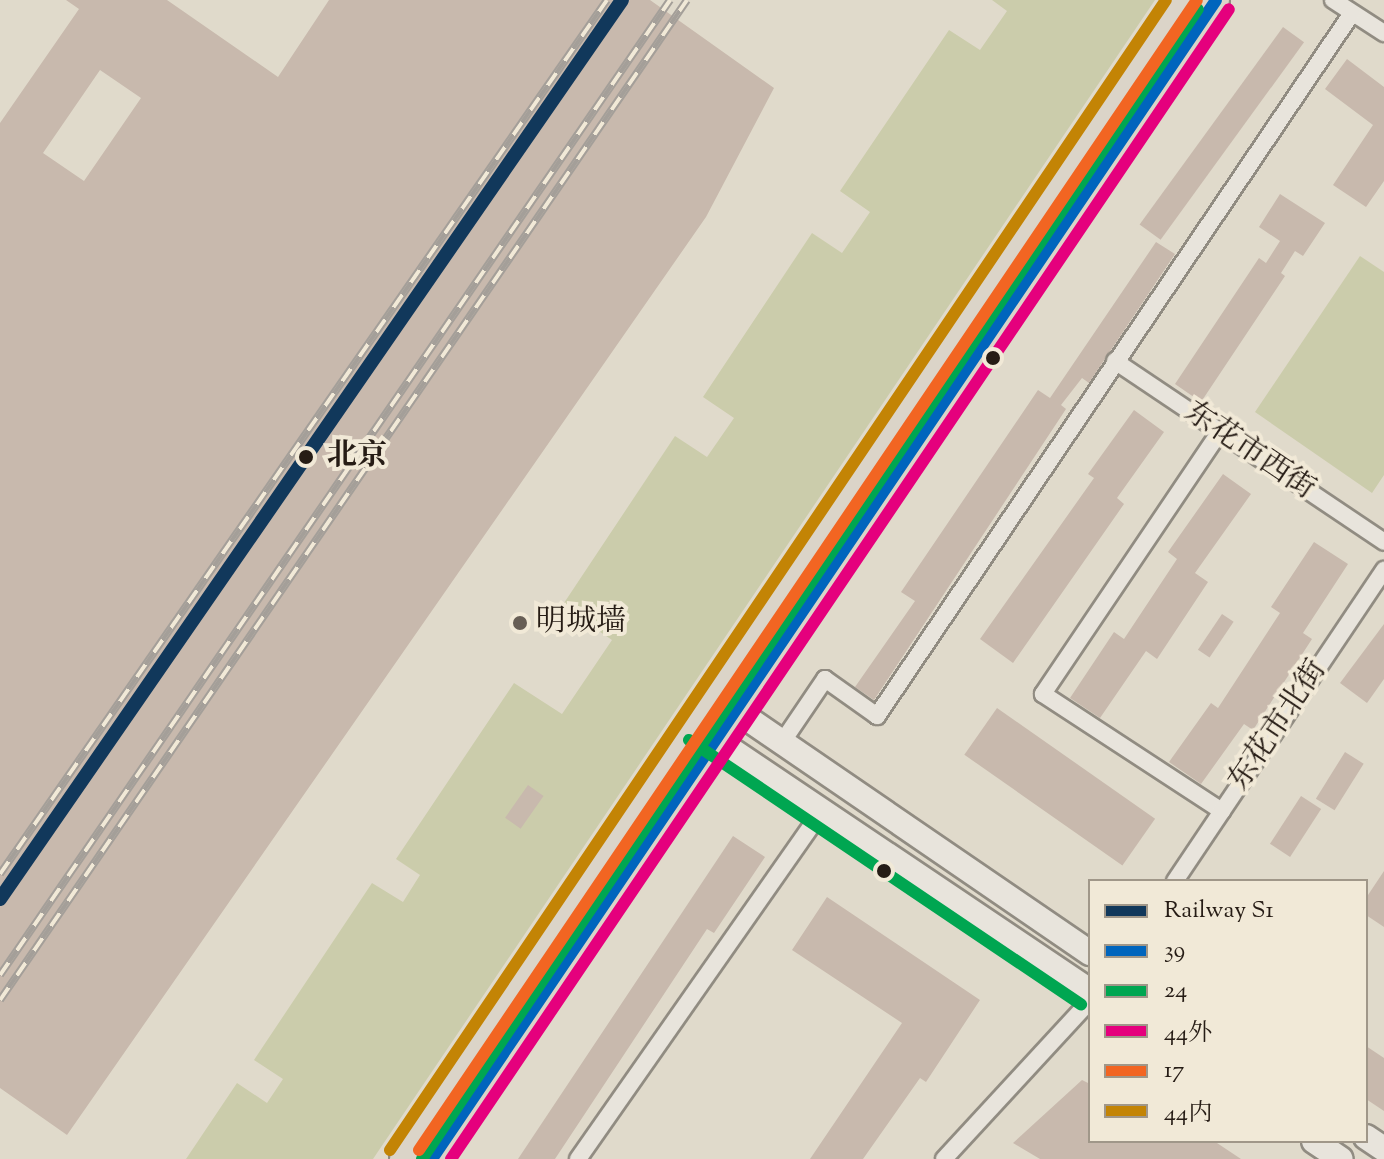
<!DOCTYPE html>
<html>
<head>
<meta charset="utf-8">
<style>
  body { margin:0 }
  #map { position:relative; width:1384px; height:1159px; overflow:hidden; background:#e0dacb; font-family:"Sorts Mill Goudy","Noto Serif SC",serif }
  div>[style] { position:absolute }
  .green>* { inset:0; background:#cbccab }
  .building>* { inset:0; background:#c8b9ad; transform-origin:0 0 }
  .roads { filter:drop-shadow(2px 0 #918c82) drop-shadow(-2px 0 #918c82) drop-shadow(0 2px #918c82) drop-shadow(0 -2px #918c82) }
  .street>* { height:16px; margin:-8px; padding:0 8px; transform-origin:8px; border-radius:8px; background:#e8e4dc }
  .secondary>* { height:24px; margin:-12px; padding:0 12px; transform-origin:12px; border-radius:12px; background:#e8e4dc }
  .primary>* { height:26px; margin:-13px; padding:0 13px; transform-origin:13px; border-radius:13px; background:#dbd4c8 }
  .rail>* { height:8px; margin-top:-4px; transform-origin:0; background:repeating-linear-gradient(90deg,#f1e9d7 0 15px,#a49f99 0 30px); box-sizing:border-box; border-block:2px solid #a49f99 }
  .bus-1>* { height:12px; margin:-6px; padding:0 6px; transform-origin:6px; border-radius:6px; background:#0065bd }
  .bus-2>* { height:12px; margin:-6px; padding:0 6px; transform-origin:6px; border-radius:6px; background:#00a651 }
  .bus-3>* { height:12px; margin:-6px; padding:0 6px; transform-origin:6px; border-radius:6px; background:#e5007d }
  .bus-4>* { height:12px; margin:-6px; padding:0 6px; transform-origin:6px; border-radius:6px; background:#f26522 }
  .bus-5>* { height:12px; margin:-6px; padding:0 6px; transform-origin:6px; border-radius:6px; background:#c38405 }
  .rail-1>* { height:14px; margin:-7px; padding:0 7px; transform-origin:7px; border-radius:7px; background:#11385b }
  .dots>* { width:22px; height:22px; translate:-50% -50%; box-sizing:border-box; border:4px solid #f1e9d7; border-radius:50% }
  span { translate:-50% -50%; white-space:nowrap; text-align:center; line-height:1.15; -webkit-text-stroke:8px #f1e9d7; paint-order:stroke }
  .street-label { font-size:30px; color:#261c15 }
  .stop-label { font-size:30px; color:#261c15; font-weight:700 }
  .left { translate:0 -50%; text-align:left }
  .poi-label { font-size:30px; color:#261c15 }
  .legend { position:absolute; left:1088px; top:879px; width:280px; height:264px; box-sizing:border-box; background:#f1e9d7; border:2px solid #a09789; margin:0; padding:10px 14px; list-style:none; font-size:24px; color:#261c15 }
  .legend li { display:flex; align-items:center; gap:16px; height:40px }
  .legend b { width:40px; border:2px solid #a09789 }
</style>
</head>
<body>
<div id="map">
  <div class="green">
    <div style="clip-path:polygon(992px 0,1155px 0,373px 1159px,186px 1159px,237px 1083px,267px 1103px,283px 1079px,254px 1060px,372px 883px,403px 902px,420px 875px,396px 859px,514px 683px,562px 714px,612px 640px,562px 606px,675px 436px,707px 457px,734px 418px,703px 397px,812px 233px,842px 253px,870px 212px,840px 191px,949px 30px,980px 50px,1007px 11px)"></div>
    <div style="clip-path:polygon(1360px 256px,1384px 272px,1384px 475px,1372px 493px,1255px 412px)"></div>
  </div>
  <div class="building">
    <div style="clip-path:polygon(evenodd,66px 0,167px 0,278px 77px,329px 0,650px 0,774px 88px,706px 217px,67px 1135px,0 1088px,0 123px,79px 9px,66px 0,100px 70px,141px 98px,84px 181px,43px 153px,100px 70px)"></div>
    <div style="left:1283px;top:27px;width:26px;height:244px;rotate:36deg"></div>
    <div style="clip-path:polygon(1347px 59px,1384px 87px,1384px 181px,1366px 207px,1333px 185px,1373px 125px,1325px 89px)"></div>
    <div style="clip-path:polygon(1280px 194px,1325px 223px,1303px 256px,1295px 251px,1281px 273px,1285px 276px,1201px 402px,1175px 384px,1259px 258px,1266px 263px,1280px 241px,1259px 227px)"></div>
    <div style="clip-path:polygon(1156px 242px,1175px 254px,1089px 383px,1082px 378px,1061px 405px,1066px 409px,874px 700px,855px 687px,915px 601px,901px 592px,1038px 390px,1050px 398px)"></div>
    <div style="clip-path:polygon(1134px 410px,1164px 432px,1117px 498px,1124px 504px,1013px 663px,980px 639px,1094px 478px,1088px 474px)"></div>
    <div style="clip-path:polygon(1223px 474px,1251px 494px,1195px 573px,1208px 582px,1157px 659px,1146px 651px,1100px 718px,1070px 698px,1114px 632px,1124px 639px,1177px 559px,1168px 552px)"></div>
    <div style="clip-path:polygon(1314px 542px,1348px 564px,1303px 633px,1312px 639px,1253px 730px,1244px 724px,1201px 784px,1169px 762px,1211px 703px,1218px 708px,1280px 613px,1271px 607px)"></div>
    <div style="left:1222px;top:614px;width:14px;height:43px;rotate:34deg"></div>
    <div style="clip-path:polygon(1384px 624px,1384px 679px,1367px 703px,1340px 683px)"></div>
    <div style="left:997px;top:708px;width:193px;height:57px;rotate:35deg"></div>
    <div style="left:1345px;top:752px;width:22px;height:55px;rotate:32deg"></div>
    <div style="left:528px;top:785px;width:19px;height:40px;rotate:35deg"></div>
    <div style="left:1301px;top:796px;width:24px;height:57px;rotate:33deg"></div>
    <div style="clip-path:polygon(733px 836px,765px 857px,714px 933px,707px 929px,555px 1159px,518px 1159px)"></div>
    <div style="clip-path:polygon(1384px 871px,1384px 927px,1366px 915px,1366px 898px)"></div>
    <div style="clip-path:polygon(827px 897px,980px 1000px,926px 1082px,920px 1078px,863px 1159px,810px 1159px,902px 1023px,792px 950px)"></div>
    <div style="clip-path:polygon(1366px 1046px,1384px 1058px,1384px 1111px,1366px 1099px)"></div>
    <div style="clip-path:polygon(1082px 1080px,1090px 1084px,1090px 1141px,1214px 1141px,1241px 1159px,1040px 1159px,1013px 1143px)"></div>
  </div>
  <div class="roads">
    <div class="street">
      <div style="left:1333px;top:0;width:61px;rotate:32.9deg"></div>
      <div style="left:1115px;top:361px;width:324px;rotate:33.9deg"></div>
      <div style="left:1219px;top:433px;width:315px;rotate:124deg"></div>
      <div style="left:1043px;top:694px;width:214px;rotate:33.2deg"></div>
      <div style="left:783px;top:741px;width:75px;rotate:-55.9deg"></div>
      <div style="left:825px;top:679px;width:64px;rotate:35.4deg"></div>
      <div style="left:877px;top:716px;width:848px;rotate:-55.95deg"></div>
      <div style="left:1175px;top:881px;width:375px;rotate:-56.1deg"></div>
      <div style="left:578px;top:1159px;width:425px;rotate:-55deg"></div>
      <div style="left:944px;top:1159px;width:215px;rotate:-47.3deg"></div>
    </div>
    <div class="secondary">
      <div style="left:719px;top:699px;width:450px;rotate:34.4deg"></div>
      <div style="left:700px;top:729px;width:470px;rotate:33.9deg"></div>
      <div style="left:1366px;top:1137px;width:22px;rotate:34deg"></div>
      <div style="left:1314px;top:1141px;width:32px;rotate:34deg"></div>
    </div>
    <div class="primary">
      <div style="left:403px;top:1159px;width:1398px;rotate:-55.99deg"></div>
      <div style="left:432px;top:1159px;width:1399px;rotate:-55.92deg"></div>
    </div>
  </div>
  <div class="rail">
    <div style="left:0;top:874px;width:1064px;rotate:-55.22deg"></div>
    <div style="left:0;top:975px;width:1183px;rotate:-55.5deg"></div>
    <div style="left:0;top:1000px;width:1213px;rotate:-55.51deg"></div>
  </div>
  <div class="bus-1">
    <div style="left:432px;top:1159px;width:1399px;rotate:-55.92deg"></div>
  </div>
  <div class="bus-2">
    <div style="left:689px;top:740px;width:473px;rotate:34deg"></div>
    <div style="left:422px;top:1159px;width:1387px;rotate:-55.99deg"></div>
  </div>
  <div class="bus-3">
    <div style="left:451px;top:1159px;width:1388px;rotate:-55.92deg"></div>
  </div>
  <div class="bus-4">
    <div style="left:419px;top:1150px;width:1388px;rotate:-55.92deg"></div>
  </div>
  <div class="bus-5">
    <div style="left:390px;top:1150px;width:1387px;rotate:-55.99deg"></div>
  </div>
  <div class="rail-1">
    <div style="left:0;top:899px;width:1093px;rotate:-55.32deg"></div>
  </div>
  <div class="dots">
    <div style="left:993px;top:358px;background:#261c15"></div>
    <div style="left:306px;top:457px;background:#261c15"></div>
    <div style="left:520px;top:623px;background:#675e55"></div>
    <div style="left:884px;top:871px;background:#261c15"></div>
  </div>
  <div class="street-label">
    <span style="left:1249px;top:452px;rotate:34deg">东花市西街</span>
    <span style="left:1279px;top:726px;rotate:-56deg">东花市北街</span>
  </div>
  <div class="stop-label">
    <span class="left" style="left:327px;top:457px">北京</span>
  </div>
  <div class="poi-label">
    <span class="left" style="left:536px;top:623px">明城墙</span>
  </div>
  <ul class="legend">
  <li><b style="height:10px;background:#11385b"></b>Railway S1</li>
  <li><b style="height:10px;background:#0065bd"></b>39</li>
  <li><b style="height:10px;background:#00a651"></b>24</li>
  <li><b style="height:10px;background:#e5007d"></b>44外</li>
  <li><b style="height:10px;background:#f26522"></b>17</li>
  <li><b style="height:10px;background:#c38405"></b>44内</li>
  </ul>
</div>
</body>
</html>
